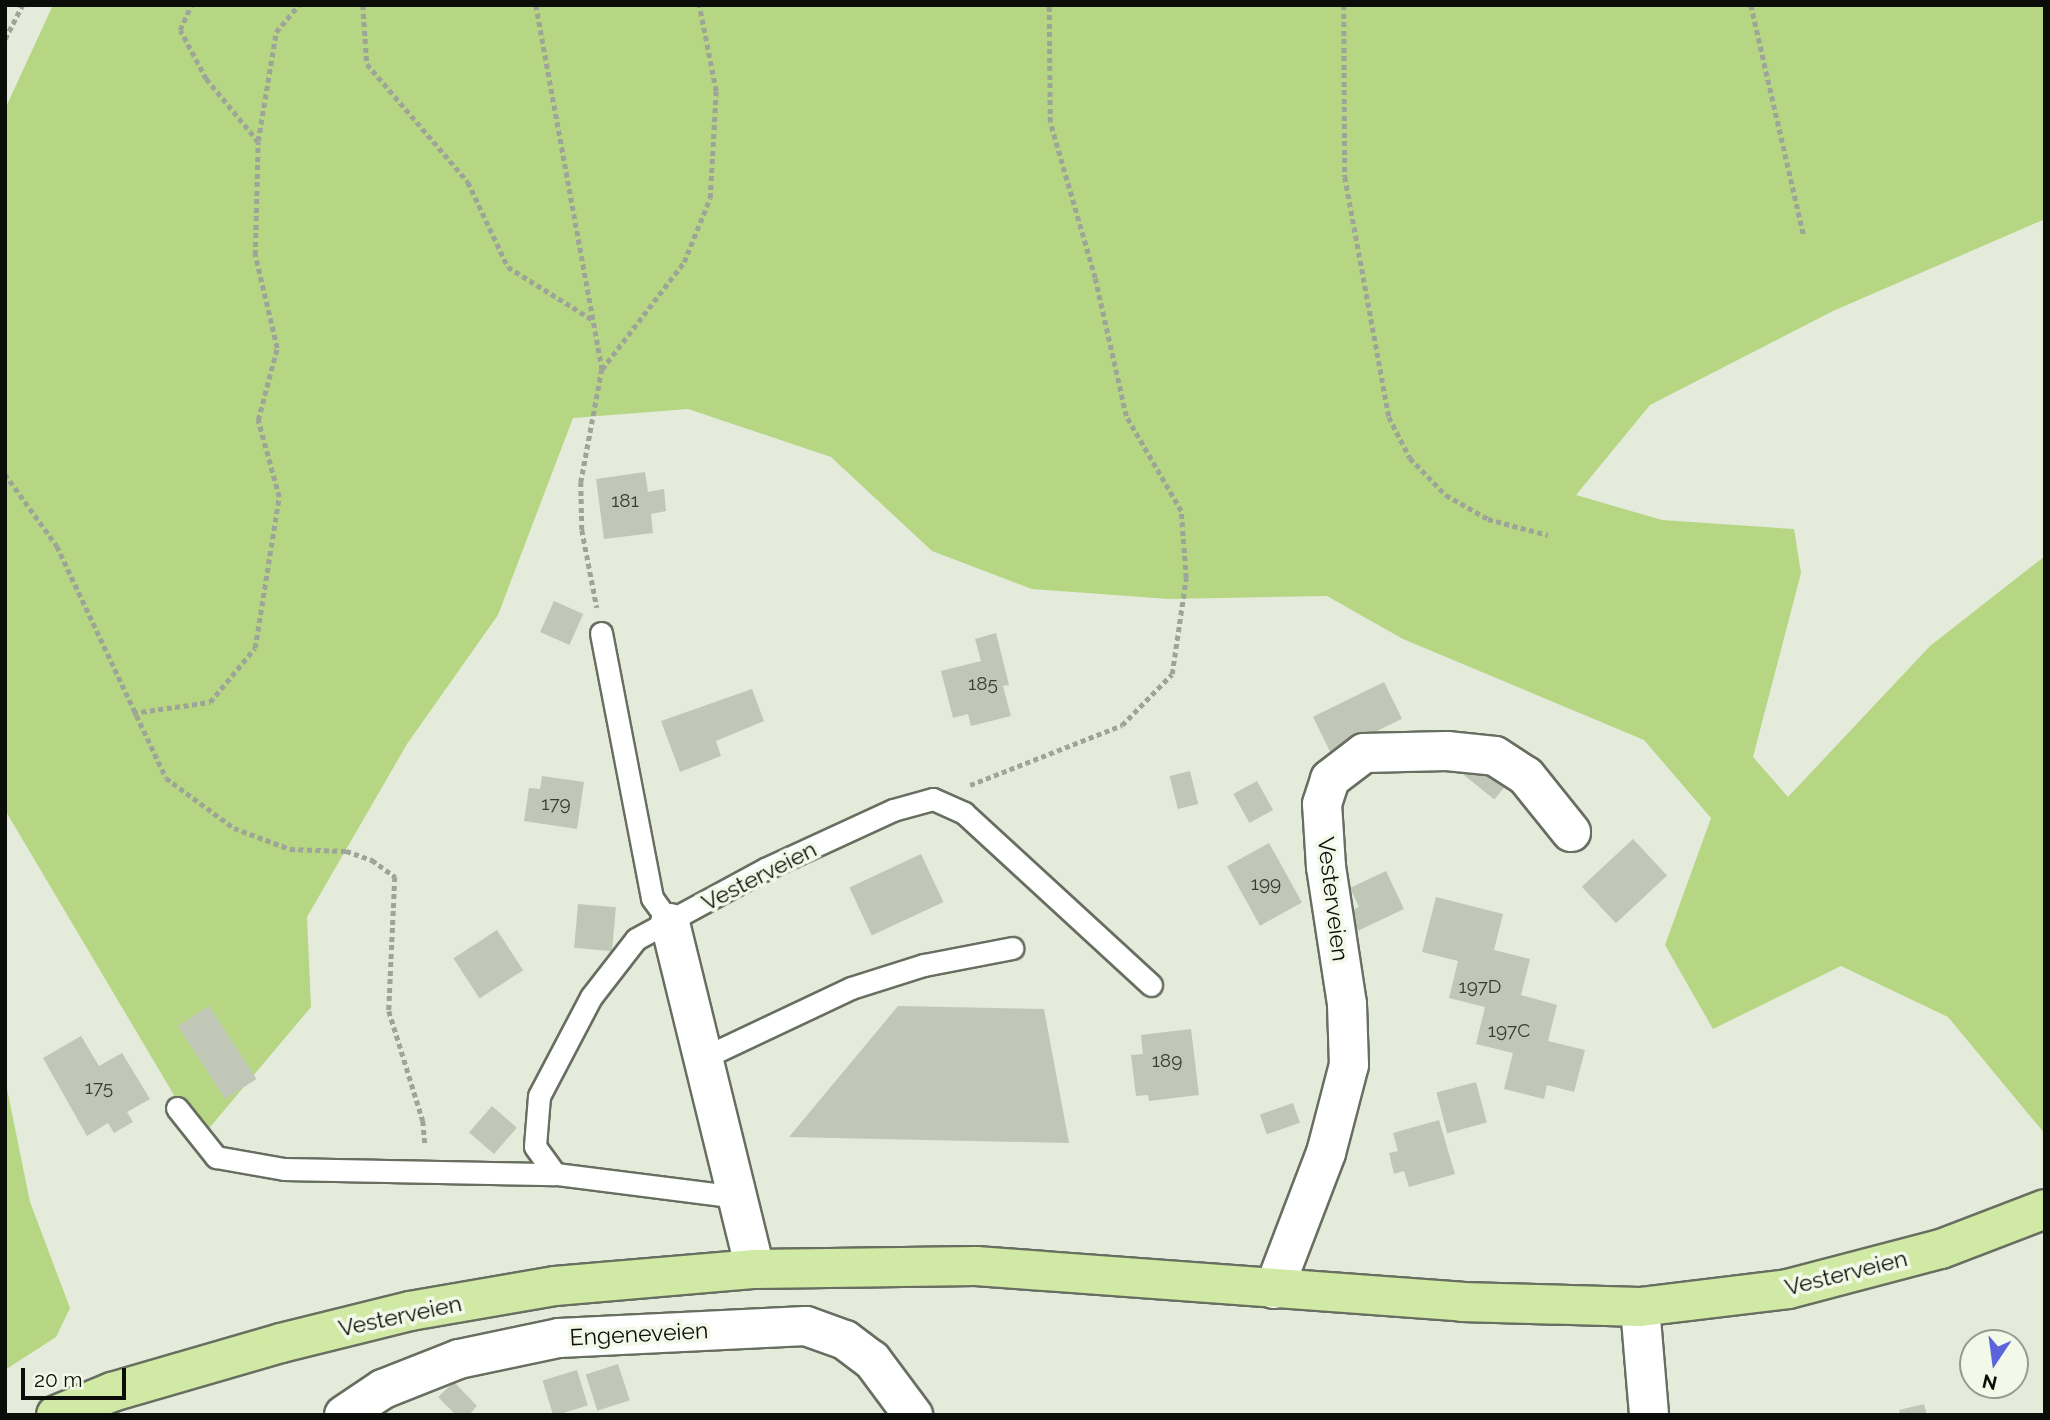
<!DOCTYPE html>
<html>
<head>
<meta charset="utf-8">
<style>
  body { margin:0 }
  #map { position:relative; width:2050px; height:1420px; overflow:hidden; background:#e4ebdb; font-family:Raleway,sans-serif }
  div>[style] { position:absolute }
  .green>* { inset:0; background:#b6d684 }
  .building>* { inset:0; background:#c0c7b7; transform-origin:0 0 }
  .path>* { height:4.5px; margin-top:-2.25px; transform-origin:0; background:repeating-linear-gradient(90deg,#9ea497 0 5px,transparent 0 8.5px) }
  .roads { filter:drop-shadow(2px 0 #686e60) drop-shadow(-2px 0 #686e60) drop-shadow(0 2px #686e60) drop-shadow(0 -2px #686e60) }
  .service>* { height:21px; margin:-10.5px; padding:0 10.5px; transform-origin:10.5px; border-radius:10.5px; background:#fff }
  .minor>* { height:38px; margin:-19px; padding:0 19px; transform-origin:19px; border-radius:19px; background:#fff }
  .primary>* { height:38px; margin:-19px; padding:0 19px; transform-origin:19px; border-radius:19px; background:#d0e9a4 }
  span { translate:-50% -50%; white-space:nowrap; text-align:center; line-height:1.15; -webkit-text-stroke:7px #f2f9e8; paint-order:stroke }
  .number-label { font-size:19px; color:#383c34 }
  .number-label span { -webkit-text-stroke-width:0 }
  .street-label { font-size:23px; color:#0b0e08 }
  .frame { position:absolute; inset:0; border:7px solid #0b0e08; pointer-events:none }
  .north { position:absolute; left:1959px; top:1329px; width:70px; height:70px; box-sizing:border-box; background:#f2f9e8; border:2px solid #969b8e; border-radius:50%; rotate:193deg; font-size:19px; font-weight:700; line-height:28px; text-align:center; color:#0b0e08 }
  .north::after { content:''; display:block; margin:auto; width:24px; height:32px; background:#5c64dc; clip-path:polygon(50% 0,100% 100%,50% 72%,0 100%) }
  .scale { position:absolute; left:21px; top:1368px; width:105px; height:32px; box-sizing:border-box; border:4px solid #0b0e08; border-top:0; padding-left:9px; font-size:21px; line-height:24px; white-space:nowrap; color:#0b0e08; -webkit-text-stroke:5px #f2f9e8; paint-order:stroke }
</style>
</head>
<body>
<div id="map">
  <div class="green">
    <div style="clip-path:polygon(53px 5px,2045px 5px,2045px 219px,1833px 311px,1650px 405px,1576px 495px,1662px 520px,1794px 529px,1801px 573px,1753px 757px,1788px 797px,1930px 646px,2045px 556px,2045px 1134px,1948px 1017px,1841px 966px,1713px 1029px,1665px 945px,1711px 818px,1644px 740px,1403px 639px,1327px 596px,1169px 599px,1032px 589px,932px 551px,831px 457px,688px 409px,573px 418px,498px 615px,407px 744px,307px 917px,311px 1007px,200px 1139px,5px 810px,5px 109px)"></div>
    <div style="clip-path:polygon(5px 1079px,30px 1202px,70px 1308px,56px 1337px,5px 1370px)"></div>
  </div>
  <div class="building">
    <div style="clip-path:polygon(645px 472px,648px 492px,664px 489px,666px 511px,651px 514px,653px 533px,604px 539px,596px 479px)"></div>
    <div style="left:554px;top:601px;width:32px;height:34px;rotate:24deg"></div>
    <div style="clip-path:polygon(996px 633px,1009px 685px,1003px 686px,1011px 716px,971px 726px,968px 714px,953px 718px,941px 671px,981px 661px,975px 639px)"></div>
    <div style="left:1384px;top:682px;width:41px;height:79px;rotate:64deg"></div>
    <div style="clip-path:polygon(752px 689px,764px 721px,716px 741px,721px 756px,680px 772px,661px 721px)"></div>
    <div style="left:1479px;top:755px;width:40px;height:25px;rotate:39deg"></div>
    <div style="left:1190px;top:771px;width:34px;height:21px;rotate:76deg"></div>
    <div style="clip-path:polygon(542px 776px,584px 782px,577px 829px,524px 821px,529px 788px,540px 789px)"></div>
    <div style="left:1257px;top:781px;width:33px;height:27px;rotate:61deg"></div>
    <div style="left:1633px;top:839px;width:50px;height:70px;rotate:47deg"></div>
    <div style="left:1269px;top:843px;width:68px;height:48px;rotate:61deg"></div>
    <div style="left:921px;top:854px;width:53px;height:79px;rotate:65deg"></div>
    <div style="clip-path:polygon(1386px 871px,1404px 909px,1347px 936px,1338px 916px,1359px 907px,1350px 888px)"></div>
    <div style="clip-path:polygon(1436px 897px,1503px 914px,1494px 950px,1530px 959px,1521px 995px,1557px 1005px,1548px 1041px,1585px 1050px,1574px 1092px,1547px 1085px,1544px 1099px,1504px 1089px,1513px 1053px,1476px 1044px,1485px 1007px,1449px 998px,1458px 961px,1422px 952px)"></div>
    <div style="left:578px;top:904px;width:38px;height:44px;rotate:5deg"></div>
    <div style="left:497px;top:930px;width:48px;height:52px;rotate:57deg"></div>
    <div style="left:209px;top:1006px;width:87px;height:37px;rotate:57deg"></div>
    <div style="clip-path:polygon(898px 1006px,1044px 1009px,1069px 1143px,789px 1137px)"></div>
    <div style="clip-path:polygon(1191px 1029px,1199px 1095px,1149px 1101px,1148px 1095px,1136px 1096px,1131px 1055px,1143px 1054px,1141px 1035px)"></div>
    <div style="clip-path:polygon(81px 1036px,99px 1066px,122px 1053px,150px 1099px,127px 1112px,133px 1122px,114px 1133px,108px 1123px,87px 1136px,43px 1058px)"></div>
    <div style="left:1476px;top:1082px;width:42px;height:41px;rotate:75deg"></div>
    <div style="left:1293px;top:1103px;width:21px;height:35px;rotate:71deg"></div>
    <div style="left:492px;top:1106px;width:33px;height:35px;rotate:41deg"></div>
    <div style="clip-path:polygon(1439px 1120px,1455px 1174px,1409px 1187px,1404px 1171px,1394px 1174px,1389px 1153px,1398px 1151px,1393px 1133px)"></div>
    <div style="left:618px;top:1364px;width:38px;height:34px;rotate:72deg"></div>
    <div style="left:577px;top:1370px;width:37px;height:36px;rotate:73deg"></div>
    <div style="clip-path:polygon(454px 1382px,477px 1406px,469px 1415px,456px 1415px,438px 1397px)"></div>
    <div style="clip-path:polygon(1924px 1404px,1927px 1415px,1900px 1415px,1899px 1410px)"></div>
  </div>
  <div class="path">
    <div style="left:363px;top:5px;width:59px;rotate:86.1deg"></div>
    <div style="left:367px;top:64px;width:155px;rotate:49.4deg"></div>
    <div style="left:468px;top:182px;width:94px;rotate:64.8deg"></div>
    <div style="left:508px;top:267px;width:100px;rotate:31.9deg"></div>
    <div style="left:536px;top:5px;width:370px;rotate:79.7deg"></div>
    <div style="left:602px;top:369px;width:115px;rotate:100.5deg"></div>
    <div style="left:581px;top:482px;width:48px;rotate:88.8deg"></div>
    <div style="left:582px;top:530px;width:79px;rotate:79.1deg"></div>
    <div style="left:1344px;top:5px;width:172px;rotate:89.7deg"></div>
    <div style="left:1345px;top:177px;width:244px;rotate:79.6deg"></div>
    <div style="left:1389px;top:417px;width:46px;rotate:62.9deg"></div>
    <div style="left:1410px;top:458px;width:52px;rotate:45.8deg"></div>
    <div style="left:1446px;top:495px;width:48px;rotate:29.7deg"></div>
    <div style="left:1488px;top:519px;width:62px;rotate:14.9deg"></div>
    <div style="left:1751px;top:5px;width:237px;rotate:77.1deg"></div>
    <div style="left:5px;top:39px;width:38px;rotate:-63deg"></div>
    <div style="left:258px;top:141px;width:110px;rotate:-80.6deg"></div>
    <div style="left:276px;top:32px;width:35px;rotate:-50deg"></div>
    <div style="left:602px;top:369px;width:135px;rotate:-52.5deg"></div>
    <div style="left:684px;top:262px;width:69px;rotate:-67.9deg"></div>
    <div style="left:710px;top:198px;width:107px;rotate:-86.8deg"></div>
    <div style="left:716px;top:91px;width:88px;rotate:-101.2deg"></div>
    <div style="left:5px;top:474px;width:89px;rotate:54.2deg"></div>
    <div style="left:57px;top:546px;width:256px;rotate:64.8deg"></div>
    <div style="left:166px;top:778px;width:84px;rotate:36.3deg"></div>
    <div style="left:234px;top:828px;width:60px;rotate:20.6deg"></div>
    <div style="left:290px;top:849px;width:56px;rotate:2deg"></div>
    <div style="left:346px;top:851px;width:28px;rotate:19deg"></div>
    <div style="left:372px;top:860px;width:29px;rotate:36deg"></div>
    <div style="left:395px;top:877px;width:134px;rotate:92.6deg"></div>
    <div style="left:389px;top:1011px;width:115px;rotate:72.8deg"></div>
    <div style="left:423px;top:1121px;width:24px;rotate:85deg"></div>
    <div style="left:133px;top:713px;width:78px;rotate:-8.1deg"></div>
    <div style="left:210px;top:702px;width:70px;rotate:-50.2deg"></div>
    <div style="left:255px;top:648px;width:153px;rotate:-81deg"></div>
    <div style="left:279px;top:497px;width:80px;rotate:-105.3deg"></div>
    <div style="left:258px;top:420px;width:74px;rotate:-75.2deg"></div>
    <div style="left:277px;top:348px;width:96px;rotate:-103.3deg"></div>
    <div style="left:255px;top:255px;width:113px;rotate:-88.5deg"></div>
    <div style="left:258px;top:142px;width:82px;rotate:-129.5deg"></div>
    <div style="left:206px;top:79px;width:55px;rotate:-118deg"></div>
    <div style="left:180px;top:30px;width:27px;rotate:-66deg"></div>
    <div style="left:970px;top:785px;width:163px;rotate:-21.5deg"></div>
    <div style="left:1122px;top:725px;width:71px;rotate:-45.6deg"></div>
    <div style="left:1172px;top:674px;width:97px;rotate:-81.7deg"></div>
    <div style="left:1186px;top:578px;width:67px;rotate:-94.3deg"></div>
    <div style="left:1181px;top:511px;width:110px;rotate:-120.1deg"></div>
    <div style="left:1126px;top:416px;width:141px;rotate:-102.7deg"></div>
    <div style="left:1095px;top:278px;width:162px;rotate:-106.1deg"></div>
    <div style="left:1050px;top:122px;width:117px;rotate:-90.5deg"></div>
  </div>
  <div class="roads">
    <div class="service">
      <div style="left:601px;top:633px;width:270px;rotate:79.1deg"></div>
      <div style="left:652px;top:898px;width:31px;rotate:54deg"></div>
      <div style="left:705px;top:1057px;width:161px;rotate:-25.3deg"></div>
      <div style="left:851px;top:988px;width:77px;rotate:-17.5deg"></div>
      <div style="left:924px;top:965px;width:90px;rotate:-10.9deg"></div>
      <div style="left:177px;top:1108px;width:63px;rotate:51.5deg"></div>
      <div style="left:216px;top:1157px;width:69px;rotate:10deg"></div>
      <div style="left:284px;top:1169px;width:271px;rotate:1.1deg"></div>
      <div style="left:738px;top:1197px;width:184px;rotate:-172.8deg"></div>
      <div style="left:555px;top:1174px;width:34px;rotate:-126deg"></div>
      <div style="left:535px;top:1146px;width:50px;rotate:-85.4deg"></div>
      <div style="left:539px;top:1096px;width:112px;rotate:-62.3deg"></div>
      <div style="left:591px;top:997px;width:73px;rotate:-52.2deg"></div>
      <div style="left:636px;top:939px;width:147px;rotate:-28.5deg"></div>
      <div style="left:765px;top:869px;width:141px;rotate:-24.7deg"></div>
      <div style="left:893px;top:810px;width:41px;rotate:-15.4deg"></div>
      <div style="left:933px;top:799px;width:34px;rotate:24deg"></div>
      <div style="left:964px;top:813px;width:254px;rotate:42.6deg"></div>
    </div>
    <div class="minor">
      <div style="left:670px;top:923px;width:356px;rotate:76.2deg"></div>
      <div style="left:1274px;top:1289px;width:146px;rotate:-69.1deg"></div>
      <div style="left:1326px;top:1153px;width:91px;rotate:-75.4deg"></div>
      <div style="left:1349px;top:1065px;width:61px;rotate:-91.9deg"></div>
      <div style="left:1347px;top:1004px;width:139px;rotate:-98.7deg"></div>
      <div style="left:1326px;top:867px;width:63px;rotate:-93.6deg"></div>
      <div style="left:1322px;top:804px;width:26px;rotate:-72deg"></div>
      <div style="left:1330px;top:779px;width:43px;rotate:-37.4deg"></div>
      <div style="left:1364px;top:753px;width:83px;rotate:-1.4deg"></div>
      <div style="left:1447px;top:751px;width:48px;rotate:5.9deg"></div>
      <div style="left:1495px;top:756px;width:37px;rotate:33deg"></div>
      <div style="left:1526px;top:776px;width:72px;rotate:51.2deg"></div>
      <div style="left:1640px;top:1307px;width:108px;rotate:85.2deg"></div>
      <div style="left:344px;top:1415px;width:47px;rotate:-33.7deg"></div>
      <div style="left:383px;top:1389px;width:82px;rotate:-21.5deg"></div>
      <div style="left:459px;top:1359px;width:102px;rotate:-11.9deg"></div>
      <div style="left:559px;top:1338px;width:247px;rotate:-2.8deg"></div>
      <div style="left:806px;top:1326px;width:41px;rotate:19.7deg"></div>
      <div style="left:845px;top:1340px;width:34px;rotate:37deg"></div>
      <div style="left:872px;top:1360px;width:69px;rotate:53.3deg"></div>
    </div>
    <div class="primary">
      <div style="left:56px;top:1415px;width:61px;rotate:-22.3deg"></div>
      <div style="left:112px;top:1392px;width:176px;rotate:-16.2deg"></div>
      <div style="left:281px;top:1343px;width:133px;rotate:-13.9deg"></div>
      <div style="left:410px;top:1311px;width:147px;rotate:-9.8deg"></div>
      <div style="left:555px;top:1286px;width:201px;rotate:-4.9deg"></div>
      <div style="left:755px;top:1269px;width:221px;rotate:-0.8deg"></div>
      <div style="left:976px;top:1266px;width:487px;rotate:4.2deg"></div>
      <div style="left:1462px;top:1302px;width:178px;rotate:1.6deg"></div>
      <div style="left:1640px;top:1307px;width:149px;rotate:-6.9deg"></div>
      <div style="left:1788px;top:1289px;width:158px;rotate:-14.7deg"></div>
      <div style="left:1941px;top:1249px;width:111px;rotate:-21deg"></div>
    </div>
  </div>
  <div class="number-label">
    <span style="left:625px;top:501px">181</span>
    <span style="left:983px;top:684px">185</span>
    <span style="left:556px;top:804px">179</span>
    <span style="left:1266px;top:884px">199</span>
    <span style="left:1480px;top:987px">197D</span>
    <span style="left:1509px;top:1031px">197C</span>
    <span style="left:1167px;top:1061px">189</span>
    <span style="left:99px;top:1088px">175</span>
  </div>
  <div class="street-label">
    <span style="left:759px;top:876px;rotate:-27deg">Vesterveien</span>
    <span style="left:1333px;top:899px;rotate:83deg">Vesterveien</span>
    <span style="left:1846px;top:1273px;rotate:-14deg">Vesterveien</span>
    <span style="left:400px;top:1316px;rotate:-12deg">Vesterveien</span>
    <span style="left:639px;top:1334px;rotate:-3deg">Engeneveien</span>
  </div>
  <div class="frame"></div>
  <div class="north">N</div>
  <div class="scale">20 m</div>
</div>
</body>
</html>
